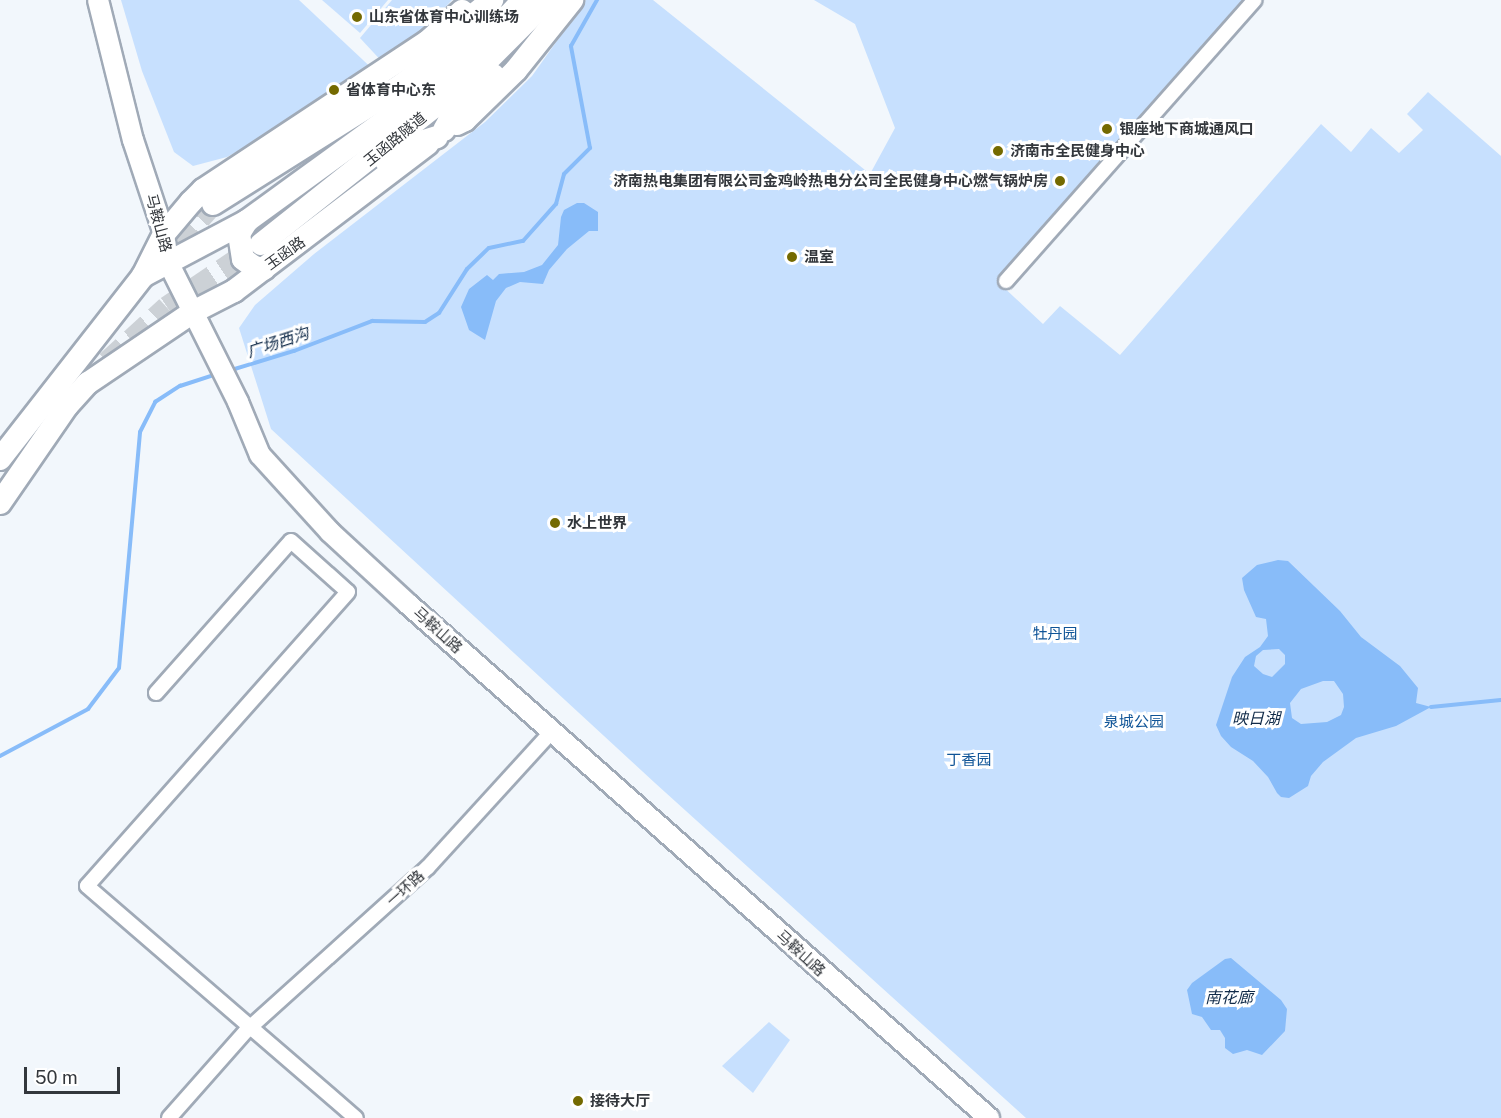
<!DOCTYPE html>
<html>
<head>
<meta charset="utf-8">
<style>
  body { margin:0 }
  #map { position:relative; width:1501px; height:1118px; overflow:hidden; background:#f2f7fc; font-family:"Public Sans","Noto Sans SC",sans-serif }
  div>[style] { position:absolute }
  .green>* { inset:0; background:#c7e0fe }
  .water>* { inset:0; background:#88bcf9 }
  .stream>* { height:4px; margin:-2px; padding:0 2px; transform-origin:2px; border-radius:2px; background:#88bcf9 }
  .trunk-tunnel>* { height:22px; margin-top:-11px; transform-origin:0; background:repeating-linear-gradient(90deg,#ccd1d6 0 22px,transparent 0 33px) }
  .roads { filter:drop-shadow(2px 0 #a0aab7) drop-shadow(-2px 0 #a0aab7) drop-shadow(0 2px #a0aab7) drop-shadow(0 -2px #a0aab7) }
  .minor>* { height:14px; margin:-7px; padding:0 7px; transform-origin:7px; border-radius:7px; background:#fff }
  .secondary>* { height:20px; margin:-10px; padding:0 10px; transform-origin:10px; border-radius:10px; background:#fff }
  .primary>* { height:22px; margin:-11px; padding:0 11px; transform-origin:11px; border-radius:11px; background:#fff }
  .trunk>* { height:22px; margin:-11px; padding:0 11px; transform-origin:11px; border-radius:11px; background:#fff }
  .dots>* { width:16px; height:16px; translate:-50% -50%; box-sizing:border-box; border:3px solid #fff; border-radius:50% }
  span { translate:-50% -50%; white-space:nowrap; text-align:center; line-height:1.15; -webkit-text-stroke:6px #fff; paint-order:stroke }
  .poi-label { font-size:15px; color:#33373c; font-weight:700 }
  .left { translate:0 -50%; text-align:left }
  .right { translate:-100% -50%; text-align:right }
  .street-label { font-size:15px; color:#33373c }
  .park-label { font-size:15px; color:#0f5497 }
  .water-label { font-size:16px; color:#112b49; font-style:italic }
  .scale { position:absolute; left:24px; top:1067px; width:96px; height:27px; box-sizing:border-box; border:3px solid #33373c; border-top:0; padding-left:8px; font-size:18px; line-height:21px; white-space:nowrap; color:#33373c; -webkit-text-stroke:4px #fff; paint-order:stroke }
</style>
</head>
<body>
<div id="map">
  <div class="green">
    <div style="clip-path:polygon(121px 0,299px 0,379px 75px,227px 157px,193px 166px,174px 152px,142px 71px)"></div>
    <div style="clip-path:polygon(322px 0,388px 0,360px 33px)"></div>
    <div style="clip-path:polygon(392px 0,452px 0,393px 63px,387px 67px,360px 38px)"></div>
    <div style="clip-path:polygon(586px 0,653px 0,870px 174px,895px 128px,855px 24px,814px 0,1245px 0,998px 282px,1043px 324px,1060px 306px,1120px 355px,1321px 124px,1351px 152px,1371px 128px,1399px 153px,1423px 130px,1407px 114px,1428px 92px,1501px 156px,1501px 1118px,1026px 1118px,655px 783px,271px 429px,239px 328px,255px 305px,314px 254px,485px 122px,532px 76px)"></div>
    <div style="clip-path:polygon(769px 1022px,790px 1040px,753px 1093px,722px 1066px)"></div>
  </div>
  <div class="water">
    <div style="clip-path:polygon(577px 203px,584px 203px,598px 212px,598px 231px,589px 231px,567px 249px,549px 270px,543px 284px,520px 282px,506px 288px,496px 301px,485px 340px,469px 330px,461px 307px,469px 289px,487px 275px,493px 280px,499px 274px,524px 272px,542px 265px,558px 245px,561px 217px,564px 210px)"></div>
    <div style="clip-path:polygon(evenodd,1278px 560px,1288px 561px,1340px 611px,1361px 637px,1400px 666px,1418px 688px,1416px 703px,1431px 707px,1396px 726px,1356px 738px,1323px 762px,1311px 776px,1308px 786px,1289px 798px,1281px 797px,1277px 793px,1268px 777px,1253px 761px,1231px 747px,1221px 736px,1216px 725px,1232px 677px,1245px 657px,1260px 647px,1268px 636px,1266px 619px,1256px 617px,1244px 590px,1242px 578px,1257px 565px,1278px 560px,1279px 649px,1285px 655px,1285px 664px,1272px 677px,1263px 674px,1254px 666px,1256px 656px,1263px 650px,1279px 649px,1278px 560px,1323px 681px,1334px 681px,1343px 694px,1344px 707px,1341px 715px,1327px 722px,1301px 724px,1292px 718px,1290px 703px,1301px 689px,1323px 681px)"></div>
    <div style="clip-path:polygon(1231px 958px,1281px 1000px,1287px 1009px,1285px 1031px,1262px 1055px,1247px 1050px,1233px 1054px,1225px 1048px,1225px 1038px,1220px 1030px,1211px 1030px,1202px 1017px,1192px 1014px,1187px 990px,1192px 983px,1225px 959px)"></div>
  </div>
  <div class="stream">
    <div style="left:228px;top:371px;width:69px;rotate:-16.9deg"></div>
    <div style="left:294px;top:351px;width:84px;rotate:-21deg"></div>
    <div style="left:372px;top:321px;width:53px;rotate:1.1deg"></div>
    <div style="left:425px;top:322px;width:17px;rotate:-33deg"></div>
    <div style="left:439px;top:313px;width:52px;rotate:-57.5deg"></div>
    <div style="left:467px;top:269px;width:30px;rotate:-44deg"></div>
    <div style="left:489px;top:248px;width:35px;rotate:-12deg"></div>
    <div style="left:523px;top:241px;width:50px;rotate:-48.3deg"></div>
    <div style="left:556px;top:204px;width:31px;rotate:-75deg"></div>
    <div style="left:564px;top:174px;width:37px;rotate:-45deg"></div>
    <div style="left:590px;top:148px;width:104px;rotate:-100.6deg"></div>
    <div style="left:571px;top:46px;width:53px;rotate:-60.5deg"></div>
    <div style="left:1431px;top:707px;width:70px;rotate:-5.7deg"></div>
    <div style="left:0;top:756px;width:100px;rotate:-28.1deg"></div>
    <div style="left:88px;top:709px;width:51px;rotate:-52.9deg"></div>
    <div style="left:119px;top:668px;width:237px;rotate:-84.9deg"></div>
    <div style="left:140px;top:432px;width:34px;rotate:-63deg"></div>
    <div style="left:155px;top:402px;width:30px;rotate:-33deg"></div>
    <div style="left:180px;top:386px;width:40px;rotate:-18deg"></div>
  </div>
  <div class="trunk-tunnel">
    <div style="left:156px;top:268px;width:86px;rotate:-48.3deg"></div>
    <div style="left:107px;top:362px;width:81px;rotate:-42.5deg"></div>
    <div style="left:167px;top:307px;width:111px;rotate:-34deg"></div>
  </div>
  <div class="roads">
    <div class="minor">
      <div style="left:1006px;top:281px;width:375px;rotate:-48.5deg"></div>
      <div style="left:156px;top:693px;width:203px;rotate:-48.4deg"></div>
      <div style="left:291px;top:541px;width:76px;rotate:41.8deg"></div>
      <div style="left:348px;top:592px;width:393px;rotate:131.6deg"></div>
      <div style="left:87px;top:886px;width:355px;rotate:40.8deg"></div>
      <div style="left:169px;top:1118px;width:116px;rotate:-48.5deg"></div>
      <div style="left:246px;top:1031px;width:245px;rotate:-42deg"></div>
      <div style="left:428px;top:867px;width:184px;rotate:-47.6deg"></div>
    </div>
    <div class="secondary">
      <div style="left:98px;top:0;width:144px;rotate:76deg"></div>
      <div style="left:133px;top:140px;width:99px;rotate:71.7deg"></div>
      <div style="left:164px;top:234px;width:28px;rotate:82deg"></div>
      <div style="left:168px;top:262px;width:157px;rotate:63.4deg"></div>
      <div style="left:238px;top:402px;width:57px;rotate:67.5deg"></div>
      <div style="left:260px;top:455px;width:104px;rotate:47.7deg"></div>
      <div style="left:330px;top:532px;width:106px;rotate:42.7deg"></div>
      <div style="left:408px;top:604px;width:776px;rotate:41.5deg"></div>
    </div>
    <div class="primary">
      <div style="left:457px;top:124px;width:9px;rotate:-27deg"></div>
      <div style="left:465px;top:120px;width:71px;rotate:-44.4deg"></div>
      <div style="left:516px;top:70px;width:90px;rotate:-51.3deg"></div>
      <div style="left:0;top:459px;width:232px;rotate:-52deg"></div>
      <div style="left:143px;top:276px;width:47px;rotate:-63.4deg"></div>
      <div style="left:164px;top:234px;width:42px;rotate:-49.8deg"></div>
      <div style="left:191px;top:202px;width:17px;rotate:-45deg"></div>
      <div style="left:203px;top:190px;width:268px;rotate:-33.5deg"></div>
      <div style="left:427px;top:42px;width:47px;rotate:-41.5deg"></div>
      <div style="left:0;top:503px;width:118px;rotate:-55.4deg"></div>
      <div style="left:67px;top:406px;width:31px;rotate:-48deg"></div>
      <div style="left:88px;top:383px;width:127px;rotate:-34.1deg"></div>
      <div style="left:193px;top:312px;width:46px;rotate:-27.1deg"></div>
      <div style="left:234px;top:291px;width:243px;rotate:-37.2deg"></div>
    </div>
    <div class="trunk">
      <div style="left:451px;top:33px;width:53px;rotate:-38.8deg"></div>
      <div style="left:444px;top:130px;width:10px;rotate:-61deg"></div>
      <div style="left:449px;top:121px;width:64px;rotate:-46.3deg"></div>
      <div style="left:386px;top:161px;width:30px;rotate:-33deg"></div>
      <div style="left:411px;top:145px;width:27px;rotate:-17deg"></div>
      <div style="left:213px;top:204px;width:218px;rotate:-32.2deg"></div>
      <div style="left:397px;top:88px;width:98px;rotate:-36.3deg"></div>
      <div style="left:247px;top:221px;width:15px;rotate:122deg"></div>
      <div style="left:239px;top:234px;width:25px;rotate:81deg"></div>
      <div style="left:243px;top:259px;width:14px;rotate:36deg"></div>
      <div style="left:254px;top:267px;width:10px;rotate:11deg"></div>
      <div style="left:261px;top:244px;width:263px;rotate:-38.4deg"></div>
      <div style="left:467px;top:81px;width:115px;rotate:-45deg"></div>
      <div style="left:143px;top:276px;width:118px;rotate:-27.9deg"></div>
      <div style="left:247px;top:221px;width:226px;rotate:-36deg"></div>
      <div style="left:430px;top:88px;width:77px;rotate:-41.3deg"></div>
      <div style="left:488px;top:37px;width:51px;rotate:-46.6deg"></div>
    </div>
  </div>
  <div class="dots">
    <div style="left:357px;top:17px;background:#746a01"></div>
    <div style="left:334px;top:90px;background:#746a01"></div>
    <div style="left:1107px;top:129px;background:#746a01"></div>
    <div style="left:998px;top:151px;background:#746a01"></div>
    <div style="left:1060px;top:181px;background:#746a01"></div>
    <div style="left:792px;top:257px;background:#746a01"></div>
    <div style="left:555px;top:523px;background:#746a01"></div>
    <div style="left:578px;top:1101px;background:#746a01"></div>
  </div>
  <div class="poi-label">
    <span class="left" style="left:369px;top:17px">山东省体育中心训练场</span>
    <span class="left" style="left:346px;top:90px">省体育中心东</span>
    <span class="left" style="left:1119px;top:129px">银座地下商城通风口</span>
    <span class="left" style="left:1010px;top:151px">济南市全民健身中心</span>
    <span class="right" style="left:1048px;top:181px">济南热电集团有限公司金鸡岭热电分公司全民健身中心燃气锅炉房</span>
    <span class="left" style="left:804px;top:257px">温室</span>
    <span class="left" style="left:567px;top:523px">水上世界</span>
    <span class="left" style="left:590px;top:1101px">接待大厅</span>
  </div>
  <div class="street-label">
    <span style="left:395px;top:139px;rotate:-39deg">玉函路隧道</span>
    <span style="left:159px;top:223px;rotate:75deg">马鞍山路</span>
    <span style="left:285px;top:253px;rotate:-36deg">玉函路</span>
    <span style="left:438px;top:630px;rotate:42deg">马鞍山路</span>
    <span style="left:405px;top:888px;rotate:-42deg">一环路</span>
    <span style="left:801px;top:953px;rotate:42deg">马鞍山路</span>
  </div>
  <div class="park-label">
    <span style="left:1055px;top:634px">牡丹园</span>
    <span style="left:1134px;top:722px">泉城公园</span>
    <span style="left:969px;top:760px">丁香园</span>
  </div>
  <div class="water-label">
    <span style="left:278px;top:343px;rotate:-18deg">广场西沟</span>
    <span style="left:1256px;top:719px">映日湖</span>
    <span style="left:1229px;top:998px">南花廊</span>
  </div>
  <div class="scale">50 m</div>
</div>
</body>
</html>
